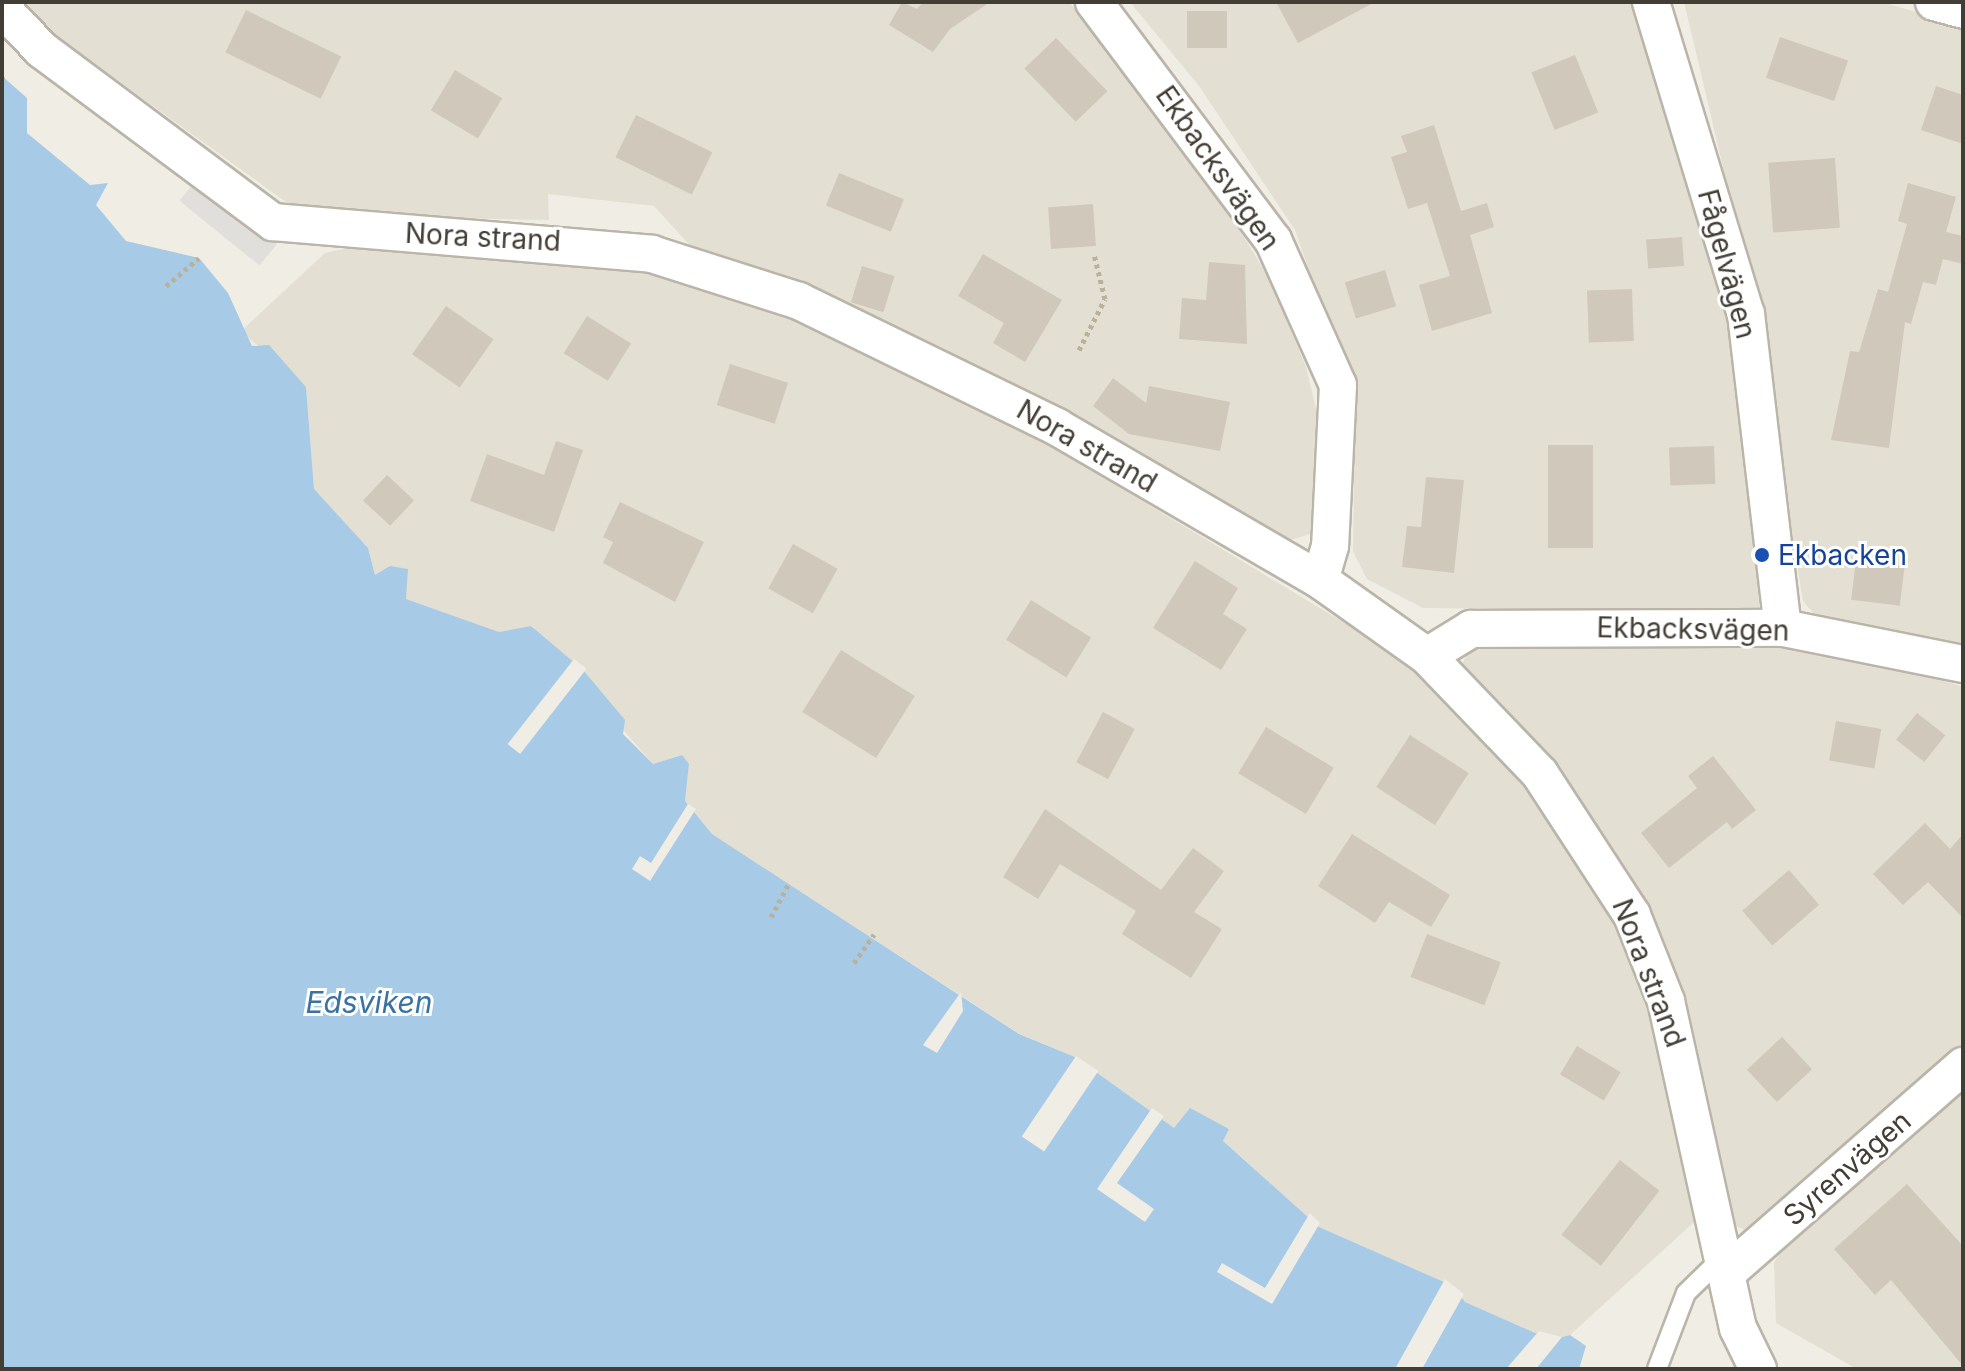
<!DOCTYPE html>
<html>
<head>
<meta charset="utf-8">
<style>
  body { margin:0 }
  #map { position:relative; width:1965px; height:1371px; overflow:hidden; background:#f0ede5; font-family:Inter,sans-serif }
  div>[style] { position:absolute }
  .residential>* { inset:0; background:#e3dfd3 }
  .parking>* { inset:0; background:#e1dfdc; transform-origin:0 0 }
  .water>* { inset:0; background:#a7cae7 }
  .pier>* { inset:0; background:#f0ede5; transform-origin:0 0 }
  .building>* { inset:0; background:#d0c9bb; transform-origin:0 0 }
  .path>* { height:5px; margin-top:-2.5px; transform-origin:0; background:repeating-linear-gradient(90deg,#bab19b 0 4px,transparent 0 8px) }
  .roads { filter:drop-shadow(2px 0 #bab5a8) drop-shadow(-2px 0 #bab5a8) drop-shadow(0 2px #bab5a8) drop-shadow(0 -2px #bab5a8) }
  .lane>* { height:18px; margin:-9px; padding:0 9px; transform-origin:9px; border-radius:9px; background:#fff }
  .street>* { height:36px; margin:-18px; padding:0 18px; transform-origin:18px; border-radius:18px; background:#fff }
  .dots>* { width:22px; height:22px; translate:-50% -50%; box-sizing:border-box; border:4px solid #fff; border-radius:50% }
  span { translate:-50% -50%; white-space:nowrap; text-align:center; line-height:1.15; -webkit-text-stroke:6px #fff; paint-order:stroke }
  .street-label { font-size:28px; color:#423d35 }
  .transit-label { font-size:28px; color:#164399 }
  .left { translate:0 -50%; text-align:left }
  .water-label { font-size:30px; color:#3b72a1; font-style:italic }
  .frame { position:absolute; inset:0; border:4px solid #423d35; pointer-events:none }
</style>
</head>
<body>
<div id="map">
  <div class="residential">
    <div style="clip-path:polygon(9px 2px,1069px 2px,1187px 143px,1270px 280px,1306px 367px,1320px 425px,1314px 533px,1280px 543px,1072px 416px,922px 340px,749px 264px,696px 252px,654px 206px,548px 194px,549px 220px,304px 215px)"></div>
    <div style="clip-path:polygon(1130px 2px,1636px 2px,1697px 177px,1735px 351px,1760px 612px,1423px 608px,1367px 579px,1353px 551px,1355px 403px,1295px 230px,1199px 86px)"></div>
    <div style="clip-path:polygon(1684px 2px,1882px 2px,1963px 26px,1963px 654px,1819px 620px,1803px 601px,1754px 298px)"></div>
    <div style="clip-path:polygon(380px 241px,647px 262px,920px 367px,1406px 660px,1495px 736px,1604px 896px,1666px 1046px,1704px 1213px,1570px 1335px,1551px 1340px,1465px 1302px,1453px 1286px,1319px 1227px,1223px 1141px,1229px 1128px,1174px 1128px,1075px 1057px,1020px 1034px,712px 834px,685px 801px,689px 765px,681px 755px,653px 764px,532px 626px,499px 632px,406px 599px,375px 575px,368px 548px,314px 490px,306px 387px,241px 331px,325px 253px)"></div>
    <div style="clip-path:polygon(1623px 640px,1787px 648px,1894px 665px,1963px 687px,1963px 1045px,1824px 1164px,1755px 1234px,1726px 1222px,1672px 990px,1633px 884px,1560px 782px,1457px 674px,1474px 641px)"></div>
    <div style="clip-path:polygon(1963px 1087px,1963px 1369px,1857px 1369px,1776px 1323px,1774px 1263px,1787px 1241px)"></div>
  </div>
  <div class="parking">
    <div style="left:197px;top:179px;width:103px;height:28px;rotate:39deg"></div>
  </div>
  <div class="water">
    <div style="clip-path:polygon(2px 76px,27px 98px,27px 133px,90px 185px,108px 183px,96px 205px,126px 241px,199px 258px,228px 293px,252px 346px,269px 345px,306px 387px,314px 489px,368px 548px,375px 575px,390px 566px,408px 569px,406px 599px,499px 632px,531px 626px,583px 670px,625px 720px,623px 734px,653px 764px,682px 755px,689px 764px,685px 801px,712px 834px,1019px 1034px,1075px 1057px,1174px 1128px,1190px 1108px,1229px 1129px,1223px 1141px,1319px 1227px,1453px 1286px,1465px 1302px,1551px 1340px,1570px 1335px,1586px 1346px,1579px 1369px,2px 1369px)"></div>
  </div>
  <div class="pier">
    <div style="left:574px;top:659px;width:16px;height:108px;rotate:38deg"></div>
    <div style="clip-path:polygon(688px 804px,696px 809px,650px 881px,632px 869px,640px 856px,651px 863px)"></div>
    <div style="clip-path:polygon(961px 992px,963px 1011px,937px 1053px,923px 1045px)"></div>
    <div style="left:1076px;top:1056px;width:27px;height:97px;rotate:34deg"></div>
    <div style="clip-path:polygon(1152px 1108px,1164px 1116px,1117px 1183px,1154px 1209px,1145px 1222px,1097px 1189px)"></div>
    <div style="clip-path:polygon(1310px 1213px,1320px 1223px,1272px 1304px,1217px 1272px,1222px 1263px,1265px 1288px)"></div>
    <div style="clip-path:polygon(1445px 1279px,1464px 1294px,1422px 1369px,1395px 1369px)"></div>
    <div style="clip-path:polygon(1539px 1331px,1562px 1337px,1536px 1369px,1506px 1369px)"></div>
  </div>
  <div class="building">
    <div style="clip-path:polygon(902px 2px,917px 9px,923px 2px,990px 2px,950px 29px,933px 52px,889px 25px)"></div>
    <div style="clip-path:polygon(1276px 2px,1375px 2px,1298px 43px)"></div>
    <div style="left:246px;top:10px;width:106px;height:47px;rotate:26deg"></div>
    <div style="left:1227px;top:11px;width:37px;height:40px;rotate:90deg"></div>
    <div style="left:1780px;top:37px;width:72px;height:43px;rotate:19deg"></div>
    <div style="left:1056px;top:38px;width:74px;height:44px;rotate:46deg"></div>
    <div style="left:1575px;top:55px;width:62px;height:47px;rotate:68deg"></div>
    <div style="left:455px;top:70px;width:55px;height:47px;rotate:31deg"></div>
    <div style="clip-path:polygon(1936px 86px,1963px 95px,1963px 144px,1921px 130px)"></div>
    <div style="left:636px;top:115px;width:85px;height:47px;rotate:26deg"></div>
    <div style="clip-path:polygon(1434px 125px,1461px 211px,1487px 203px,1494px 227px,1470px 235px,1492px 313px,1432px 331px,1419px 285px,1450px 276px,1427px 203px,1408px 209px,1391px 157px,1407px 152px,1401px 136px)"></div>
    <div style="left:1835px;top:158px;width:70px;height:67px;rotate:86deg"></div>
    <div style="left:839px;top:173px;width:70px;height:35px;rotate:22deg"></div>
    <div style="clip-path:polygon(1908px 183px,1956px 197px,1946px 232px,1963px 236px,1963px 264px,1943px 259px,1936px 285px,1923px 282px,1911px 324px,1905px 322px,1889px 448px,1831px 440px,1850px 351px,1859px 352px,1878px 289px,1888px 292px,1907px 224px,1898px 221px)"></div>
    <div style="left:1093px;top:204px;width:42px;height:45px;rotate:86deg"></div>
    <div style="left:1682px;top:237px;width:29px;height:36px;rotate:86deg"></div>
    <div style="clip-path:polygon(983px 254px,1062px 300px,1025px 362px,993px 343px,1004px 323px,958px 296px)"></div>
    <div style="clip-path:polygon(1209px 262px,1245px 265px,1247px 344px,1179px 339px,1182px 298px,1206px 300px)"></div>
    <div style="left:862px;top:266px;width:34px;height:38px;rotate:17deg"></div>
    <div style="left:1385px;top:270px;width:38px;height:42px;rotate:73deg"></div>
    <div style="left:1632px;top:289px;width:52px;height:45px;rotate:88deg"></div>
    <div style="left:446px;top:306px;width:58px;height:59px;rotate:35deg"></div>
    <div style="left:587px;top:316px;width:52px;height:44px;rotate:32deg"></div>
    <div style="left:730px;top:364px;width:61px;height:43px;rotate:18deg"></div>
    <div style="clip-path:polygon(1113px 378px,1146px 403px,1149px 386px,1230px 402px,1220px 451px,1129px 434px,1093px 406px)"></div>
    <div style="clip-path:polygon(556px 441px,583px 450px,554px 532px,470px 501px,487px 454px,544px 475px)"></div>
    <div style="left:1548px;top:445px;width:45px;height:103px"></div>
    <div style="left:1714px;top:446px;width:38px;height:45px;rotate:88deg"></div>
    <div style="left:387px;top:475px;width:37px;height:35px;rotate:43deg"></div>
    <div style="clip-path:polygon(1426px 477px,1464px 480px,1454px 573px,1402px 567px,1407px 526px,1421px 527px)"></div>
    <div style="clip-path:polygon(620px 502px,704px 542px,675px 602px,603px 563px,613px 542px,603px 537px)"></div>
    <div style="left:793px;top:544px;width:51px;height:51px;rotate:29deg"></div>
    <div style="left:1856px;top:560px;width:49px;height:40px;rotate:7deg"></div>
    <div style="clip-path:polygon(1195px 561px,1238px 588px,1223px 614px,1247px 629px,1221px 670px,1153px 628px)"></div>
    <div style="left:1031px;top:600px;width:71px;height:47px;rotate:32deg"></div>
    <div style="left:841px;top:650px;width:87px;height:73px;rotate:32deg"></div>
    <div style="left:1103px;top:712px;width:36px;height:57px;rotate:28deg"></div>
    <div style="left:1917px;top:713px;width:36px;height:34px;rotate:38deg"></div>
    <div style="left:1836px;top:721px;width:46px;height:40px;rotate:10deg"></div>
    <div style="left:1266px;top:727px;width:79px;height:54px;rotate:31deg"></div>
    <div style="left:1410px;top:735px;width:70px;height:62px;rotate:33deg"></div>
    <div style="clip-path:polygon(1713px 756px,1756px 810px,1732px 829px,1727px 822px,1669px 868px,1641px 833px,1697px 788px,1688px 776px)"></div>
    <div style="clip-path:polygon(1045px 809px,1161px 890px,1193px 848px,1224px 871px,1194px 912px,1222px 929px,1191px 978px,1122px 934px,1136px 911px,1060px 864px,1038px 899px,1003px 877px)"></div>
    <div style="clip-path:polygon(1925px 823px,1950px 849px,1963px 834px,1963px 918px,1928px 882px,1903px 905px,1873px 874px)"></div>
    <div style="clip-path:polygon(1352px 834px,1450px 895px,1431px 927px,1389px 902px,1375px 923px,1318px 886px)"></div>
    <div style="left:1789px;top:870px;width:46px;height:62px;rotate:49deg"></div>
    <div style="left:1427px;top:934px;width:79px;height:46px;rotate:21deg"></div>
    <div style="left:1782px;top:1037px;width:44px;height:48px;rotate:47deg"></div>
    <div style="left:1577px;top:1046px;width:51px;height:33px;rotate:31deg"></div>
    <div style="left:1620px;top:1160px;width:50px;height:95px;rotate:38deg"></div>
    <div style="clip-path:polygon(1907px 1184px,1963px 1246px,1963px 1366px,1891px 1280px,1875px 1295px,1834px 1249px)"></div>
  </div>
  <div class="path">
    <div style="left:2px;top:78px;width:2px;rotate:-63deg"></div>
    <div style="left:166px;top:286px;width:43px;rotate:-40.3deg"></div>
    <div style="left:1079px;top:350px;width:57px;rotate:-63deg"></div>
    <div style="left:1105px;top:299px;width:46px;rotate:-103.7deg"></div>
    <div style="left:771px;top:917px;width:36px;rotate:-62deg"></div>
    <div style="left:854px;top:963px;width:35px;rotate:-55deg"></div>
  </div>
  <div class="roads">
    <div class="lane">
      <div style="left:1657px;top:1369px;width:81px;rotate:-69.1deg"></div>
      <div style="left:1686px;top:1293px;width:53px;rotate:-44.2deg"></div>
    </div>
    <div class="street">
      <div style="left:1094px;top:2px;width:298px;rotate:53.1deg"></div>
      <div style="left:1273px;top:240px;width:159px;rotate:65.9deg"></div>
      <div style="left:1338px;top:385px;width:161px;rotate:92.8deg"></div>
      <div style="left:1330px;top:546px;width:35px;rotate:106deg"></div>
      <div style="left:1651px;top:2px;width:326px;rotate:73.1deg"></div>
      <div style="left:1746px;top:314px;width:316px;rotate:83.3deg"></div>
      <div style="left:1934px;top:2px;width:30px;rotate:15deg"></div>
      <div style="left:2px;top:8px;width:58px;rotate:46.4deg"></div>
      <div style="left:42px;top:50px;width:288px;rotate:36.7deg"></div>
      <div style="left:273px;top:222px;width:380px;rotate:4.8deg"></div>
      <div style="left:652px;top:254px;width:154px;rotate:17.7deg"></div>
      <div style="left:799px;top:301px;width:287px;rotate:26deg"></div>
      <div style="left:1057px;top:427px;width:304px;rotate:30.2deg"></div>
      <div style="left:1320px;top:580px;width:131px;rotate:35.4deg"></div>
      <div style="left:1427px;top:656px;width:163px;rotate:46.2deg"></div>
      <div style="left:1540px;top:774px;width:168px;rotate:56.9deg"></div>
      <div style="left:1632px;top:915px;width:92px;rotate:68.4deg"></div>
      <div style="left:1666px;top:1001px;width:335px;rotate:77.6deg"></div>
      <div style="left:1738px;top:1328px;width:46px;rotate:64deg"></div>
      <div style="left:1427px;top:656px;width:52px;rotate:-31.5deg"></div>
      <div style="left:1471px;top:629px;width:312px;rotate:-0.2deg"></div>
      <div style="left:1783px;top:628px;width:184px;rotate:11.3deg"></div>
      <div style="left:1730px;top:1270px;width:310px;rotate:-41.2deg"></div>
    </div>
  </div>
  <div class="dots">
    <div style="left:1762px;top:555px;background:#1a4fb4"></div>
  </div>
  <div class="street-label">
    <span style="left:1218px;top:168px;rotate:55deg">Ekbacksvägen</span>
    <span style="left:483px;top:237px;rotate:3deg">Nora strand</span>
    <span style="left:1727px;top:264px;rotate:75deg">Fågelvägen</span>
    <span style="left:1087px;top:446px;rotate:30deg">Nora strand</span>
    <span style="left:1693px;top:629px;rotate:1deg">Ekbacksvägen</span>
    <span style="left:1649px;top:973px;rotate:69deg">Nora strand</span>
    <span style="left:1847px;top:1168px;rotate:-41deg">Syrenvägen</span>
  </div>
  <div class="transit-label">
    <span class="left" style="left:1778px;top:555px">Ekbacken</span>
  </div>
  <div class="water-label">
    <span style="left:369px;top:1002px">Edsviken</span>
  </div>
  <div class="frame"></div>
</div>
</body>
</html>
